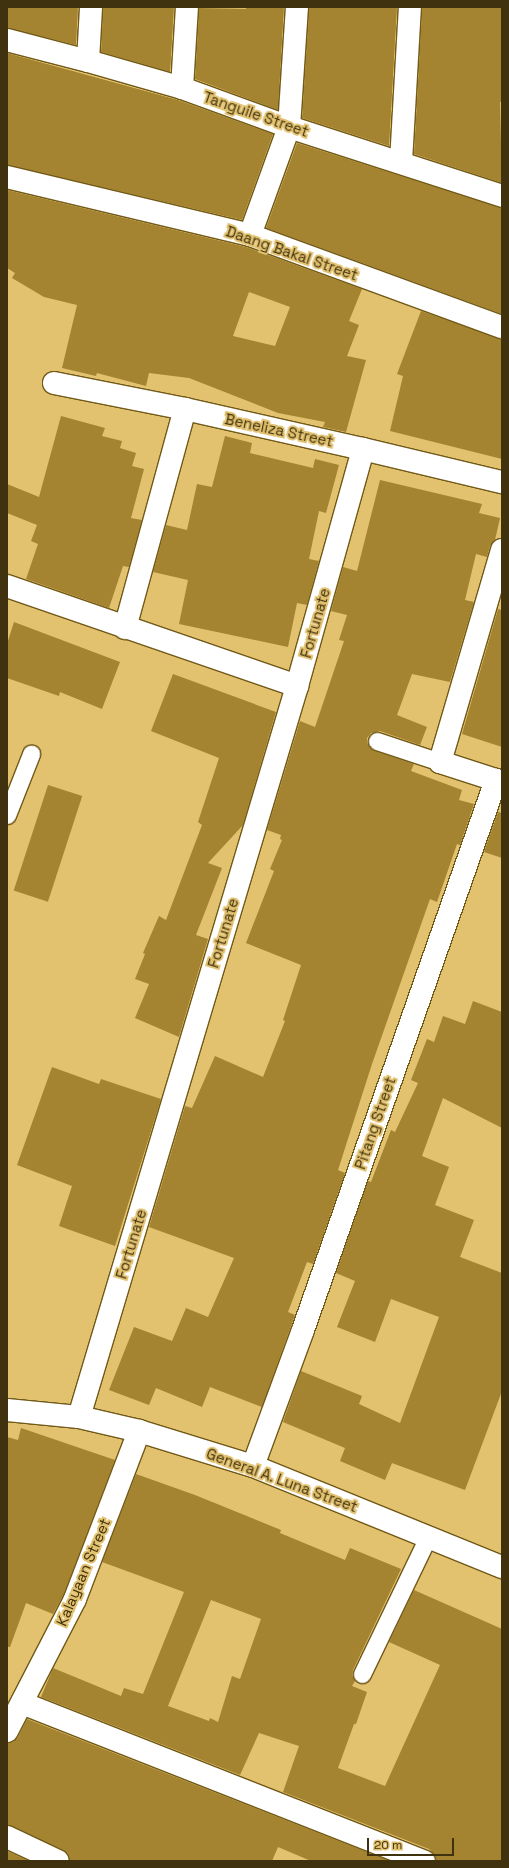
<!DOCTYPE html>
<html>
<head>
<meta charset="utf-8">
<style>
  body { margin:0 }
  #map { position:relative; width:509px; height:1868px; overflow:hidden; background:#e2c16f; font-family:"Space Grotesk",sans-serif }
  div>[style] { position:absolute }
  .building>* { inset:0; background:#a48430; transform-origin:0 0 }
  .roads { filter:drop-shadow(1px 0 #715917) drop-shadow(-1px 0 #715917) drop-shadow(0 1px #715917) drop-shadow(0 -1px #715917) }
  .lane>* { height:17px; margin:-8.5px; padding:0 8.5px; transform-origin:8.5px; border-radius:8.5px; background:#fff }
  .street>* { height:22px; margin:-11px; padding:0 11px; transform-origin:11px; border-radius:11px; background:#fff }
  .secondary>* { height:22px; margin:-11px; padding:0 11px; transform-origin:11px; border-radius:11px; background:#fff }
  .primary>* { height:22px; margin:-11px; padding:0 11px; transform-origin:11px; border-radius:11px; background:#fff }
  span { translate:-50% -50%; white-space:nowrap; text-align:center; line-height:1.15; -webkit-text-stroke:4px #e2c16f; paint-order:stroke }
  .street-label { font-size:15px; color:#40320f }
  .frame { position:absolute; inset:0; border:8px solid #40320f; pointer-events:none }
  .scale { position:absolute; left:367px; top:1838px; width:87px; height:18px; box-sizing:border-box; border:2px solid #40320f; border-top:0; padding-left:5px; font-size:12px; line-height:14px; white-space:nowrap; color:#40320f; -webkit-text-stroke:3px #e2c16f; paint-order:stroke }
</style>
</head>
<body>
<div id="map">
  <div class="building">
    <div style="clip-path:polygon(7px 7px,78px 7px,76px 45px,7px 28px)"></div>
    <div style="clip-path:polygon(103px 7px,174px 7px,170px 72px,101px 52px)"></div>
    <div style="clip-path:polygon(246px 7px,284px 7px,278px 110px,195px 79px,199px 8px,246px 9px)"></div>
    <div style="clip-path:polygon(309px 7px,397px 7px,389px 146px,302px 118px)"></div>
    <div style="clip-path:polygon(422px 7px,502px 7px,502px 102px,500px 102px,502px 183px,414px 154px)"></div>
    <div style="clip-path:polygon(7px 53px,178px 100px,273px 134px,242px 220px,7px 165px)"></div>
    <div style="clip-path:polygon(297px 143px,502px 208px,502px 314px,266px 228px)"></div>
    <div style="clip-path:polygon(evenodd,7px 190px,246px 247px,362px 289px,349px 321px,359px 325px,347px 356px,366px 360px,346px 432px,323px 427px,325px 422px,278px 413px,189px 378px,149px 373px,146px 386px,97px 373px,96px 376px,62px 368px,77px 305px,44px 297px,12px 278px,15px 273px,7px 268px,7px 190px,249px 292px,290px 307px,275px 346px,233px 336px,249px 292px)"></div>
    <div style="clip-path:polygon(421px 311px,502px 339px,502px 459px,390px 431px,403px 376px,397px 374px)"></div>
    <div style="clip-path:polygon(61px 416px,105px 428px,102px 436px,122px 441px,120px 448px,136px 453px,132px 466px,144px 469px,131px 518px,142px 520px,129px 567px,123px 566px,109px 608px,26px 579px,38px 544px,31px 541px,37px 525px,7px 513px,7px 484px,39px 497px)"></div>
    <div style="clip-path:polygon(225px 436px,252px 443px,250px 453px,313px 468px,315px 459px,339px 465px,326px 513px,319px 511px,309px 559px,319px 561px,307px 605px,297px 603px,288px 647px,179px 624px,188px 580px,153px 572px,166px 525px,187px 530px,197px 484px,212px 487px)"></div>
    <div style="clip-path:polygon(380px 480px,482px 504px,479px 513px,500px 518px,495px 540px,490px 546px,487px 557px,476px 554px,465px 600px,474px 602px,450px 682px,412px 674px,397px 715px,427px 727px,420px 745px,380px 731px,371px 733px,367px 738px,367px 743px,373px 750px,414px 764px,411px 771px,462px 790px,459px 800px,474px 804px,460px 845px,457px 844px,437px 902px,430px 899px,372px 1064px,338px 1170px,345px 1173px,313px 1264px,307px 1262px,288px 1312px,295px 1315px,262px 1407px,210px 1387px,202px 1407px,156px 1388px,149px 1405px,109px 1390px,134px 1327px,172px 1341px,186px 1308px,208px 1317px,234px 1258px,149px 1227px,185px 1106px,192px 1108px,215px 1056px,263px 1077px,285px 1021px,283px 1020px,301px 965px,246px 943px,274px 871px,270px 869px,282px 840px,280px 839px,281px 835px,267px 830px,300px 721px,315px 727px,344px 641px,339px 640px,347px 615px,331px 611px,343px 567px,357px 571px)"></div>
    <div style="clip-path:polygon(498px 609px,502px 610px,502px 747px,462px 734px)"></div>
    <div style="clip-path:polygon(14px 622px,120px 662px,102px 709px,60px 692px,59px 696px,7px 678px,7px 644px)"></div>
    <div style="clip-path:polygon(173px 674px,276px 712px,243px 825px,208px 863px,222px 868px,196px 935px,208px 939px,179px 1037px,135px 1018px,149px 984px,135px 979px,145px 954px,143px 953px,159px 916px,166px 920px,202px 825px,198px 822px,219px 758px,151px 731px)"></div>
    <div style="left:48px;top:785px;width:36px;height:111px;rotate:18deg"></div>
    <div style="clip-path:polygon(498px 812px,502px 813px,502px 858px,484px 852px)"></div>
    <div style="clip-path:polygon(473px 1001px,502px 1012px,502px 1128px,443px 1098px,422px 1156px,449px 1167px,435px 1205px,474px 1220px,460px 1257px,502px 1273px,502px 1391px,465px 1490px,392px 1463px,385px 1480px,340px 1461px,345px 1448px,283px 1422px,301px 1371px,362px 1396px,359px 1404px,400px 1423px,439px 1317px,391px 1299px,375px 1342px,337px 1327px,355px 1281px,336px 1273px,368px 1181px,371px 1182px,391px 1130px,395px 1132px,418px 1083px,411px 1080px,427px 1039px,434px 1042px,443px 1016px,465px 1024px)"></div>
    <div style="clip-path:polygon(52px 1067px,99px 1084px,101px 1079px,161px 1099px,115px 1246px,59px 1226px,72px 1186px,17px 1165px)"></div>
    <div style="clip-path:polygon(21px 1428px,115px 1460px,64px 1594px,53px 1614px,26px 1603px,10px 1647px,7px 1647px,7px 1437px,18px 1440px)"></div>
    <div style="clip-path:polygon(evenodd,136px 1474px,195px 1495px,281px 1530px,280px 1533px,345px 1560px,350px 1548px,401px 1569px,353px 1670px,352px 1675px,355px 1681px,352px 1686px,367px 1692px,356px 1724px,354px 1724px,338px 1768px,385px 1786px,440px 1665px,389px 1642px,414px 1590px,502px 1629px,502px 1861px,436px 1861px,434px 1854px,429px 1849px,283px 1792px,299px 1746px,259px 1733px,240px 1775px,41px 1697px,53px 1668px,121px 1696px,124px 1688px,143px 1694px,184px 1592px,102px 1562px,136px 1474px,211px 1600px,261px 1619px,240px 1679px,232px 1676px,218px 1722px,210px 1718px,209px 1721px,168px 1706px,211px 1600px)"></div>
    <div style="clip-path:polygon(27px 1719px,390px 1861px,311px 1861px,278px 1847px,272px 1861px,70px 1861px,68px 1854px,63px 1850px,7px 1825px,7px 1743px,13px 1742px,18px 1737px)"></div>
    <div style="clip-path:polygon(7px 1851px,29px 1861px,7px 1861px)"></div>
  </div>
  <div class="roads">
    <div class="lane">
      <div style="left:377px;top:741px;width:66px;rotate:18.4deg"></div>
      <div style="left:7px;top:815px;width:66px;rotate:-68.5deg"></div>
      <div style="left:362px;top:1674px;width:152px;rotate:-64.3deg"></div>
    </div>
    <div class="street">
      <div style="left:7px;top:40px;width:84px;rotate:14.5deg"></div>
      <div style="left:88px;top:61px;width:98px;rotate:16deg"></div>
      <div style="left:182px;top:88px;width:114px;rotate:20deg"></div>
      <div style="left:289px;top:127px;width:224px;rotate:17.9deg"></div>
      <div style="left:88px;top:61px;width:54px;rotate:-86.8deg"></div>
      <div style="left:182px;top:88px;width:81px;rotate:-86.5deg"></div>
      <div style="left:401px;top:162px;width:155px;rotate:-86.7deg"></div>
      <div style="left:250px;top:235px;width:115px;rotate:-70.1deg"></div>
      <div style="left:289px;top:127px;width:120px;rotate:-86.2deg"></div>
      <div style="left:54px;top:383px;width:134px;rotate:11.2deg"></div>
      <div style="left:185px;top:409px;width:182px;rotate:12.7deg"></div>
      <div style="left:363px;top:449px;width:143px;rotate:13.4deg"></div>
      <div style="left:502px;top:550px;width:221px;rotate:106.3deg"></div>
      <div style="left:440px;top:762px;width:65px;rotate:17.9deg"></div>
      <div style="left:7px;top:586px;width:307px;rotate:19deg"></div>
      <div style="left:125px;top:628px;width:227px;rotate:-74.7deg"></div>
      <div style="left:79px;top:1417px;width:763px;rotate:-73.39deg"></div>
      <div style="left:297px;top:686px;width:246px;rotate:-74.4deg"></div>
      <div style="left:253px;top:1466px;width:145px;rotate:-69.8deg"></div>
      <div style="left:303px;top:1330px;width:583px;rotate:-70.66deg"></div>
      <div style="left:22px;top:1703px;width:432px;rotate:21.5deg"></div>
      <div style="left:7px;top:1731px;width:148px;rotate:-62.7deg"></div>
      <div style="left:75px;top:1599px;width:180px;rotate:-69.1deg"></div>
      <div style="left:7px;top:1837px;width:56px;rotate:25.2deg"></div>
    </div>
    <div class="secondary">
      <div style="left:7px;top:177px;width:250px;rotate:13.4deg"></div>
      <div style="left:250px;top:235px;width:268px;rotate:20.1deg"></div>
    </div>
    <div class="primary">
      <div style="left:7px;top:1410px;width:72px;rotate:5.6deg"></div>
      <div style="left:79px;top:1417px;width:62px;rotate:13.1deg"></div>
      <div style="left:139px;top:1431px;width:119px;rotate:17.1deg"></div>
      <div style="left:253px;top:1466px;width:269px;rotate:22.1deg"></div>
    </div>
  </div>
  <div class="street-label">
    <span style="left:256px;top:114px;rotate:19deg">Tanguile Street</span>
    <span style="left:292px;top:253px;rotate:19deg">Daang Bakal Street</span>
    <span style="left:279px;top:430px;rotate:12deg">Beneliza Street</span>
    <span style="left:315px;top:623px;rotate:-74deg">Fortunate</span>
    <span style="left:223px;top:933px;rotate:-73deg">Fortunate</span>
    <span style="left:375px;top:1123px;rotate:-71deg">Pitang Street</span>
    <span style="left:131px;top:1244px;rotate:-73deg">Fortunate</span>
    <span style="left:282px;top:1480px;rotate:20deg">General A. Luna Street</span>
    <span style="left:83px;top:1572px;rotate:-67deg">Kalayaan Street</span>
  </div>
  <div class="frame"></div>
  <div class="scale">20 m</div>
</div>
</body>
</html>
